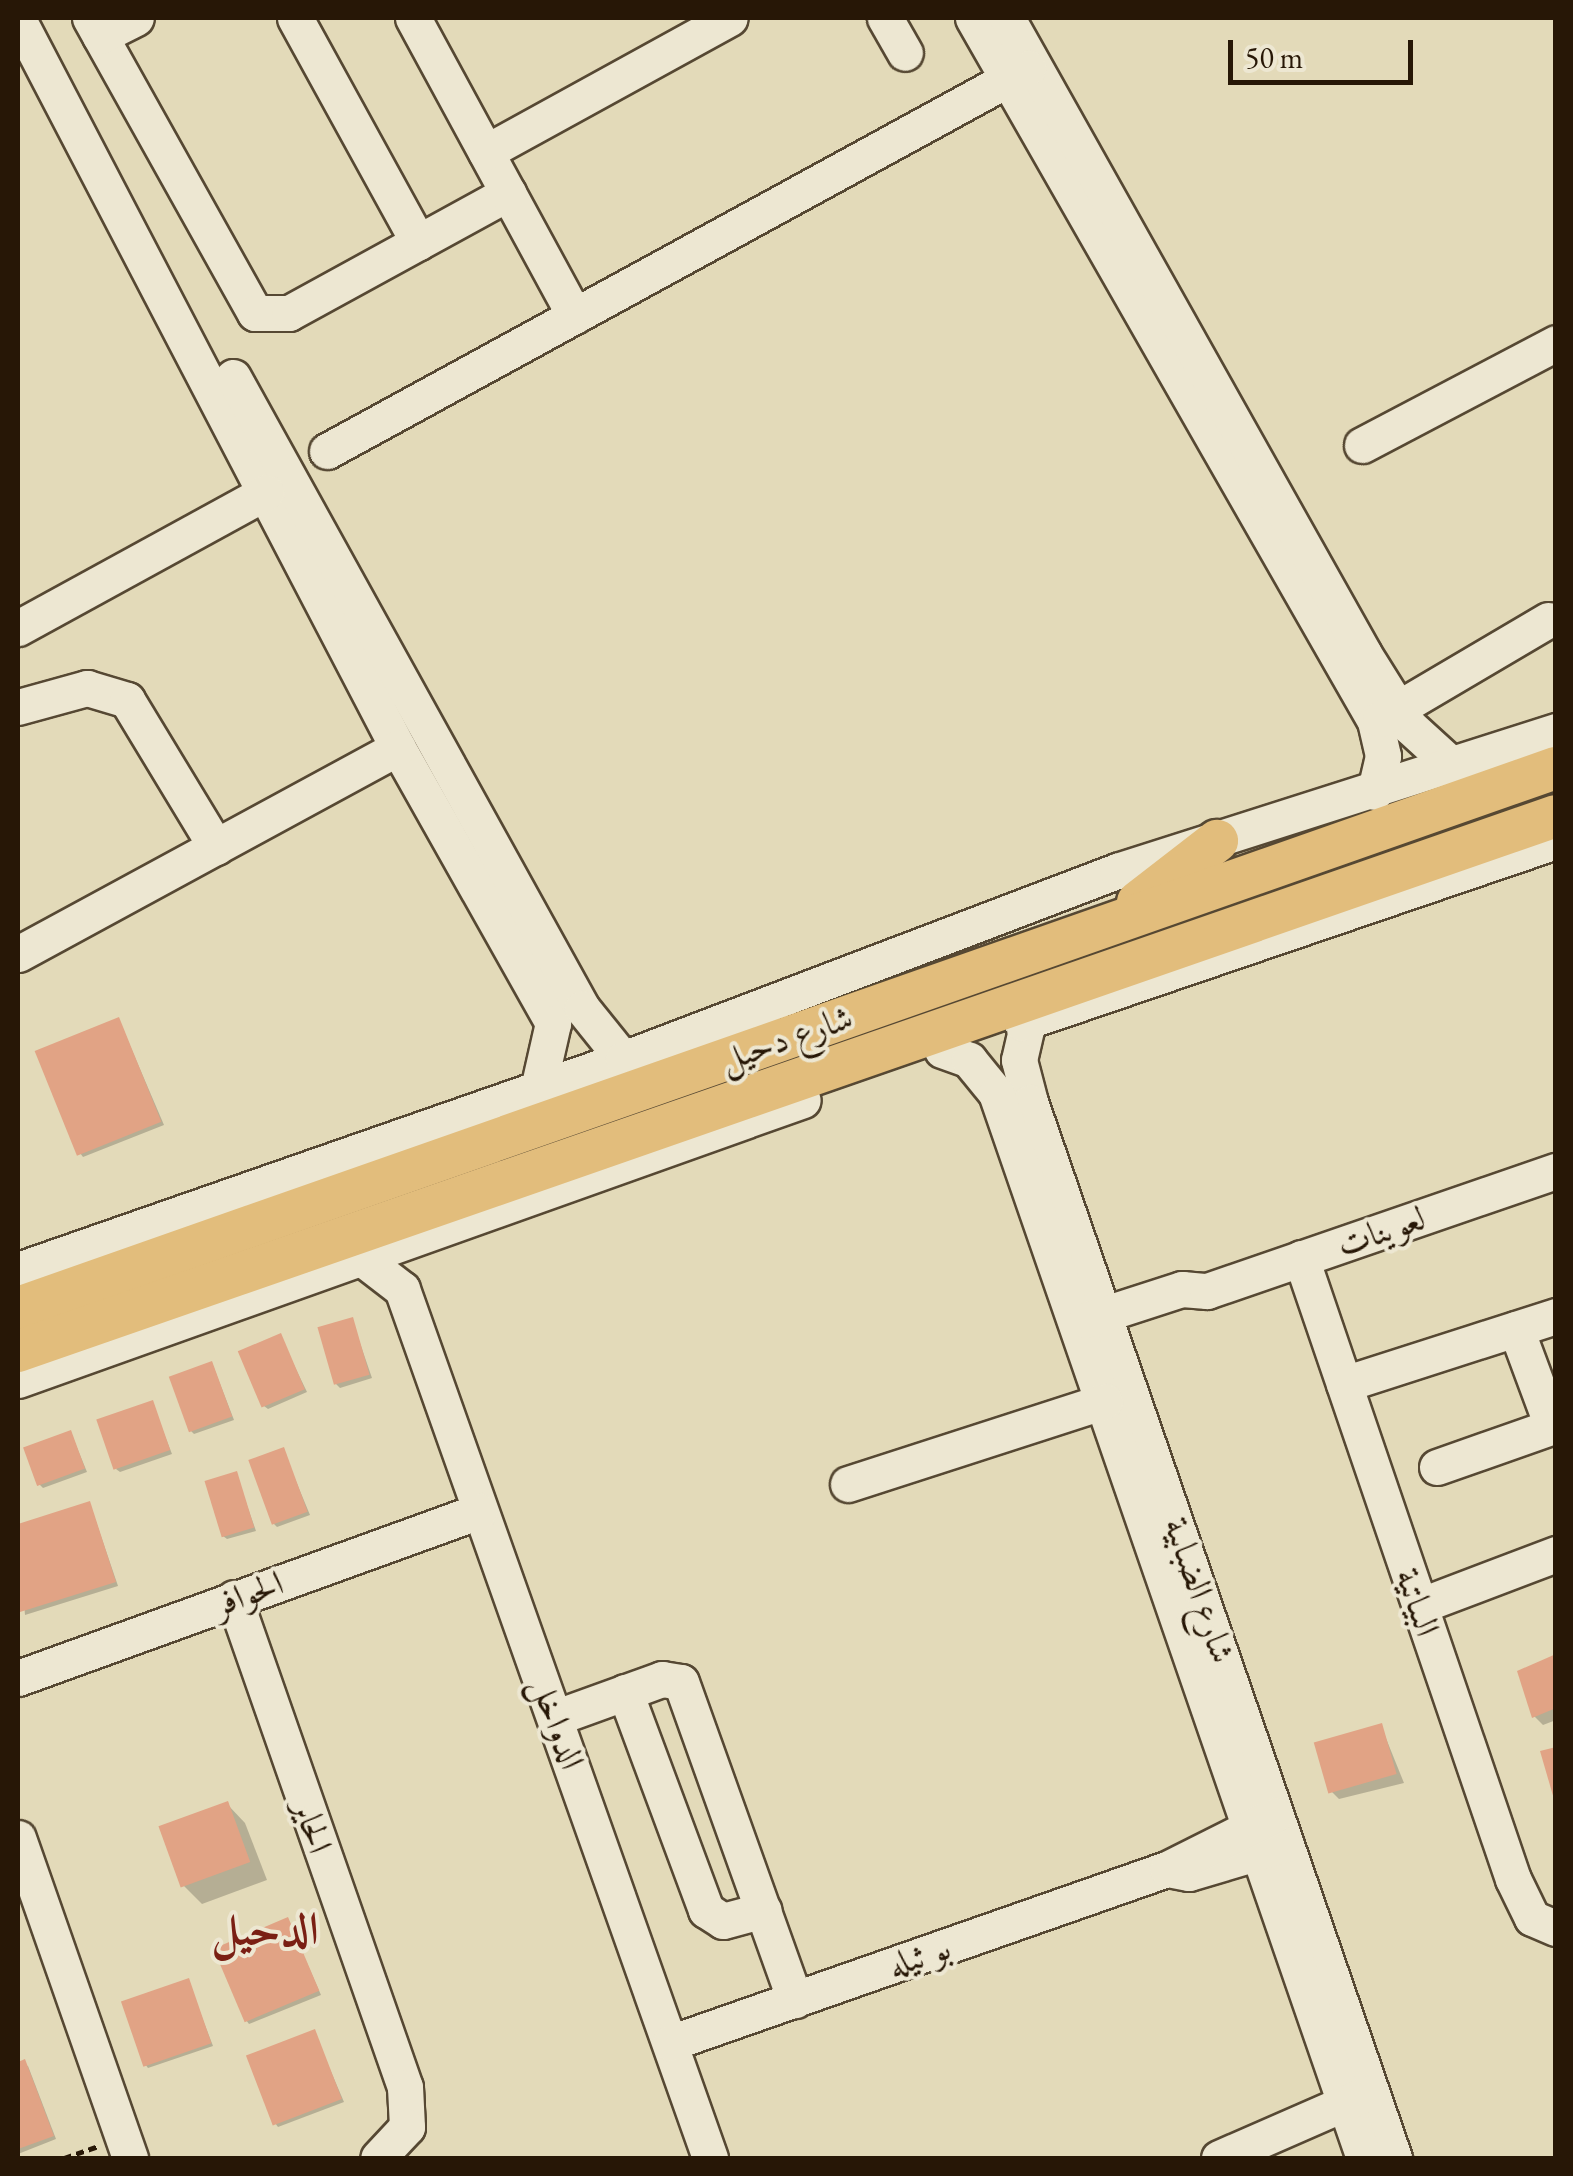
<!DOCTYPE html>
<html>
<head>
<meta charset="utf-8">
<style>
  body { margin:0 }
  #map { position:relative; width:1573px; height:2176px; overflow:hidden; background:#e3dab9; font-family:"EB Garamond",Amiri,serif }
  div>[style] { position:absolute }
  .shadow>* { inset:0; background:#0003 }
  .building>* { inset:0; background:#e1a385; transform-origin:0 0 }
  .path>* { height:5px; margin-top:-2.5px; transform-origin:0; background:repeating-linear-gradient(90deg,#271706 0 8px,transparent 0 13px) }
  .roads { filter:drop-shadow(2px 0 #564833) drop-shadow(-2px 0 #564833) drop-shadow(0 2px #564833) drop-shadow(0 -2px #564833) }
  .minor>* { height:35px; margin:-17.5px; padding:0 17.5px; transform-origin:17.5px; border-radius:17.5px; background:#ede7d2 }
  .major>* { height:42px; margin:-21px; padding:0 21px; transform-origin:21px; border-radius:21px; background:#e2bd7c }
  span { translate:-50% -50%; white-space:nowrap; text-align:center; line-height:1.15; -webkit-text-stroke:8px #ede7d2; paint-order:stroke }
  .street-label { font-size:35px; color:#271706 }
  .district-label { font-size:45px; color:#7a1f14; font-weight:700 }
  .frame { position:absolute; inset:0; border:20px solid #271706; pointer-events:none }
  .scale { position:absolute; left:1228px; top:40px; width:185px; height:45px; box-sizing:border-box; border:5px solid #271706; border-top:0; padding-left:12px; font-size:30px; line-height:35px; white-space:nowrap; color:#271706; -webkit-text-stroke:8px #ede7d2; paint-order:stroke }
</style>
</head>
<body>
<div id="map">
  <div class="shadow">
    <div style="clip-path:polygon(119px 1020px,164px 1125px,83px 1157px,80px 1153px)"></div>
    <div style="clip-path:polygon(352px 1320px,372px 1378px,340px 1388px,336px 1384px)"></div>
    <div style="clip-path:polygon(280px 1336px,307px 1392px,268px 1409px,264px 1406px)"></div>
    <div style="clip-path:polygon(212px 1363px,234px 1420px,194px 1434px,191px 1431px)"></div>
    <div style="clip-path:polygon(152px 1403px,172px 1454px,120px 1472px,116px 1469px)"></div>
    <div style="clip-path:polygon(71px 1433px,87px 1472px,43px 1488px,39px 1484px)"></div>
    <div style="clip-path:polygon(283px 1450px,310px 1515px,277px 1527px,273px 1523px)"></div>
    <div style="clip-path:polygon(236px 1474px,256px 1531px,227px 1539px,223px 1536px)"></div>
    <div style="clip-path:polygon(90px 1504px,118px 1586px,25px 1615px,18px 1526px)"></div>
    <div style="clip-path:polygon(1556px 1657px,1556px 1720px,1543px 1725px,1534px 1716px)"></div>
    <div style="clip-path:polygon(1381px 1726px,1404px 1783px,1339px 1799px,1330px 1790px)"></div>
    <div style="clip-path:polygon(227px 1804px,245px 1823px,267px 1880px,202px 1904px,183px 1885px)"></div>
    <div style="clip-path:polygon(288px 1920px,321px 1995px,249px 2024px,246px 2020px)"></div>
    <div style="clip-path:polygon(188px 1981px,213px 2046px,148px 2068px,145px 2064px)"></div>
    <div style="clip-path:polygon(314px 2032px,344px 2102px,278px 2127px,275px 2123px)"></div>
    <div style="clip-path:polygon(18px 2065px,28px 2066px,56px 2139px,18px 2154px)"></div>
  </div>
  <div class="building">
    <div style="left:119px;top:1017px;width:113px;height:91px;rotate:68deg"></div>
    <div style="left:353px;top:1317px;width:60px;height:37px;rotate:74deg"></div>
    <div style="left:281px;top:1333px;width:61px;height:47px;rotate:67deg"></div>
    <div style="left:212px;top:1361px;width:59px;height:46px;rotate:70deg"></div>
    <div style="left:153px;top:1400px;width:53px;height:60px;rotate:71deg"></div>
    <div style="left:71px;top:1430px;width:41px;height:51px;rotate:70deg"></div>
    <div style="left:284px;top:1447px;width:69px;height:38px;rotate:70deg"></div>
    <div style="left:237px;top:1471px;width:59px;height:34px;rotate:73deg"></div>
    <div style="clip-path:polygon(90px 1501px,116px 1582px,20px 1612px,18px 1524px)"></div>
    <div style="clip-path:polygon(1556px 1654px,1556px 1708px,1532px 1718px,1517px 1671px)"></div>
    <div style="left:1382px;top:1723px;width:53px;height:71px;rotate:74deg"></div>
    <div style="clip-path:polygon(1556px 1747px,1556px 1806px,1540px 1751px)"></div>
    <div style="left:228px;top:1801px;width:65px;height:74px;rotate:70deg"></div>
    <div style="left:288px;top:1917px;width:80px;height:81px;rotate:67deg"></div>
    <div style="left:189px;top:1978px;width:69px;height:72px;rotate:71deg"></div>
    <div style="left:315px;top:2029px;width:75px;height:74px;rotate:69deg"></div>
    <div style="clip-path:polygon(25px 2059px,54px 2136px,18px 2149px,18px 2062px)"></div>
  </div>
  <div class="path">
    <div style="left:64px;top:2158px;width:37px;rotate:-19deg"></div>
  </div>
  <div class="roads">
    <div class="minor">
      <div style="left:90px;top:18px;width:338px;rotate:60.8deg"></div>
      <div style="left:255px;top:313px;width:34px"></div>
      <div style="left:289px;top:313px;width:250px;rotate:-28.7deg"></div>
      <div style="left:295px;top:18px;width:256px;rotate:61.2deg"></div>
      <div style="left:413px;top:18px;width:339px;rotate:61.5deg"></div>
      <div style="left:885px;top:18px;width:40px;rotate:60.3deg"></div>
      <div style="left:973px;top:18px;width:810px;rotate:60.24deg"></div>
      <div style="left:1375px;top:721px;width:36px;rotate:77deg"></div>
      <div style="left:1383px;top:756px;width:37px;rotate:103deg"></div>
      <div style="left:1007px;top:18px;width:729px;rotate:60.69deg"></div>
      <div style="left:1364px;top:654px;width:85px;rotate:58deg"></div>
      <div style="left:1409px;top:726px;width:59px;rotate:42.3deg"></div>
      <div style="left:18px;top:19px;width:822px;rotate:62.47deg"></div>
      <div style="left:398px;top:748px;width:316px;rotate:60.6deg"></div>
      <div style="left:553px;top:1023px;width:68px;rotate:102.8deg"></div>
      <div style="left:100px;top:36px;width:40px;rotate:-26.6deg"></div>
      <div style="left:486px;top:152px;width:278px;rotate:-28.8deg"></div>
      <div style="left:233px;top:377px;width:721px;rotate:61.05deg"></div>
      <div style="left:582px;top:1008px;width:65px;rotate:51.2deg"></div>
      <div style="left:1362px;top:445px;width:219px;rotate:-27.7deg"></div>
      <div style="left:327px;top:451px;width:799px;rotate:-28.65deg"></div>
      <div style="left:18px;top:628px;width:283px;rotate:-28.7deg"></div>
      <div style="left:18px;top:707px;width:72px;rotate:-15.4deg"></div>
      <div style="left:87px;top:688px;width:42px;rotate:16.7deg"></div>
      <div style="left:127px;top:700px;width:172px;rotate:58.8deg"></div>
      <div style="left:1380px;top:719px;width:195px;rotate:-30.5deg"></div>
      <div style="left:18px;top:954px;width:432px;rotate:-28.5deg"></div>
      <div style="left:1028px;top:1021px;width:40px;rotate:103deg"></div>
      <div style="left:1019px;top:1060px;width:43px;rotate:75.3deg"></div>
      <div style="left:1030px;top:1102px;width:1117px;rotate:70.98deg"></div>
      <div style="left:1022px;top:1023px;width:564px;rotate:-18.82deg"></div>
      <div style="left:942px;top:1050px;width:29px;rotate:20deg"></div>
      <div style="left:969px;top:1060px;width:43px;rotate:50.7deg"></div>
      <div style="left:996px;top:1093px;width:1127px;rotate:70.94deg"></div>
      <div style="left:1301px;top:1258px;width:656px;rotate:71.15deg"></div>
      <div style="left:1513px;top:1879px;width:43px;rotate:64deg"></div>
      <div style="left:1532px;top:1918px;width:26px;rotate:23deg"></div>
      <div style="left:363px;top:1259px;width:49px;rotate:37.6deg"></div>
      <div style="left:402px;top:1289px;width:922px;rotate:70.48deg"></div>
      <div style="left:18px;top:1270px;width:641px;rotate:-19.23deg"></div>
      <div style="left:623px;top:1059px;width:529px;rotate:-20.84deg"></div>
      <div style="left:1117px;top:871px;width:461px;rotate:-17.7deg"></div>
      <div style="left:1086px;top:1320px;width:101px;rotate:-17.9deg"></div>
      <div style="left:1182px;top:1289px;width:25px;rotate:5deg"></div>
      <div style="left:1207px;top:1291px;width:369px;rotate:-19deg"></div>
      <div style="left:1516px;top:1329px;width:103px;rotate:69.6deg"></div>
      <div style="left:18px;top:1380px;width:833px;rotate:-19.63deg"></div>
      <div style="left:1344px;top:1384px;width:223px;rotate:-17.8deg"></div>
      <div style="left:1437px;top:1467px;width:126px;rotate:-19.4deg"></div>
      <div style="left:848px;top:1484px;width:270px;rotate:-17.9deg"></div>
      <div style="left:234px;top:1598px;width:518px;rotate:70.73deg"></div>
      <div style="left:405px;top:2087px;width:40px;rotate:87.1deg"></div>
      <div style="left:407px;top:2127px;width:42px;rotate:133.1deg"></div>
      <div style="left:1419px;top:1606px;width:147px;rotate:-20.8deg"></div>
      <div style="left:18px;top:1678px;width:491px;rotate:-19.9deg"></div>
      <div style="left:625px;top:1692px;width:233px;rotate:69.6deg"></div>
      <div style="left:706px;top:1910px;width:20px;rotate:33deg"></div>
      <div style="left:723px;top:1921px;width:42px;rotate:-15deg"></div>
      <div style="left:557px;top:1717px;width:112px;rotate:-19.9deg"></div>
      <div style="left:662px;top:1679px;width:19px;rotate:9deg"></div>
      <div style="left:681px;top:1682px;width:338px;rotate:70.3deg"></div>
      <div style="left:18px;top:1838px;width:339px;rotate:70.7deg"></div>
      <div style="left:1168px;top:1869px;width:21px;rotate:11deg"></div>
      <div style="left:1189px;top:1873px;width:101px;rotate:-16.6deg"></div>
      <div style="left:670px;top:2043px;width:527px;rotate:-19.3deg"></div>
      <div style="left:1167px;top:1869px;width:121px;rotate:-26.6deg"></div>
      <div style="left:1219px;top:2158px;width:163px;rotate:-23.6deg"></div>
    </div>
    <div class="major">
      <div style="left:1138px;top:902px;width:100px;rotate:-37.7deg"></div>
      <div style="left:18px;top:1308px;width:1630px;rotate:-19.35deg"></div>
      <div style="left:18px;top:1351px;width:1628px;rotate:-19.18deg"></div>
    </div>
  </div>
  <div class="street-label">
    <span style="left:786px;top:1038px;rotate:-19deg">شارع دحيل</span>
    <span style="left:1381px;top:1231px;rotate:-19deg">لعوينات</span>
    <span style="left:1200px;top:1590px;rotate:71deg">شارع الضبابية</span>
    <span style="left:248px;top:1593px;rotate:-20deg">الحوافر</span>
    <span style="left:1418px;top:1602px;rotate:71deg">البياتية</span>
    <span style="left:558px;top:1723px;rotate:70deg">الدواخل</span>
    <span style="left:313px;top:1826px;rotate:71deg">الحاير</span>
    <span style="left:919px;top:1956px;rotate:-19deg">بو ثيله</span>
  </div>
  <div class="district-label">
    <span style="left:265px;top:1929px">الدحيل</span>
  </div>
  <div class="frame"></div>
  <div class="scale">50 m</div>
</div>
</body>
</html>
